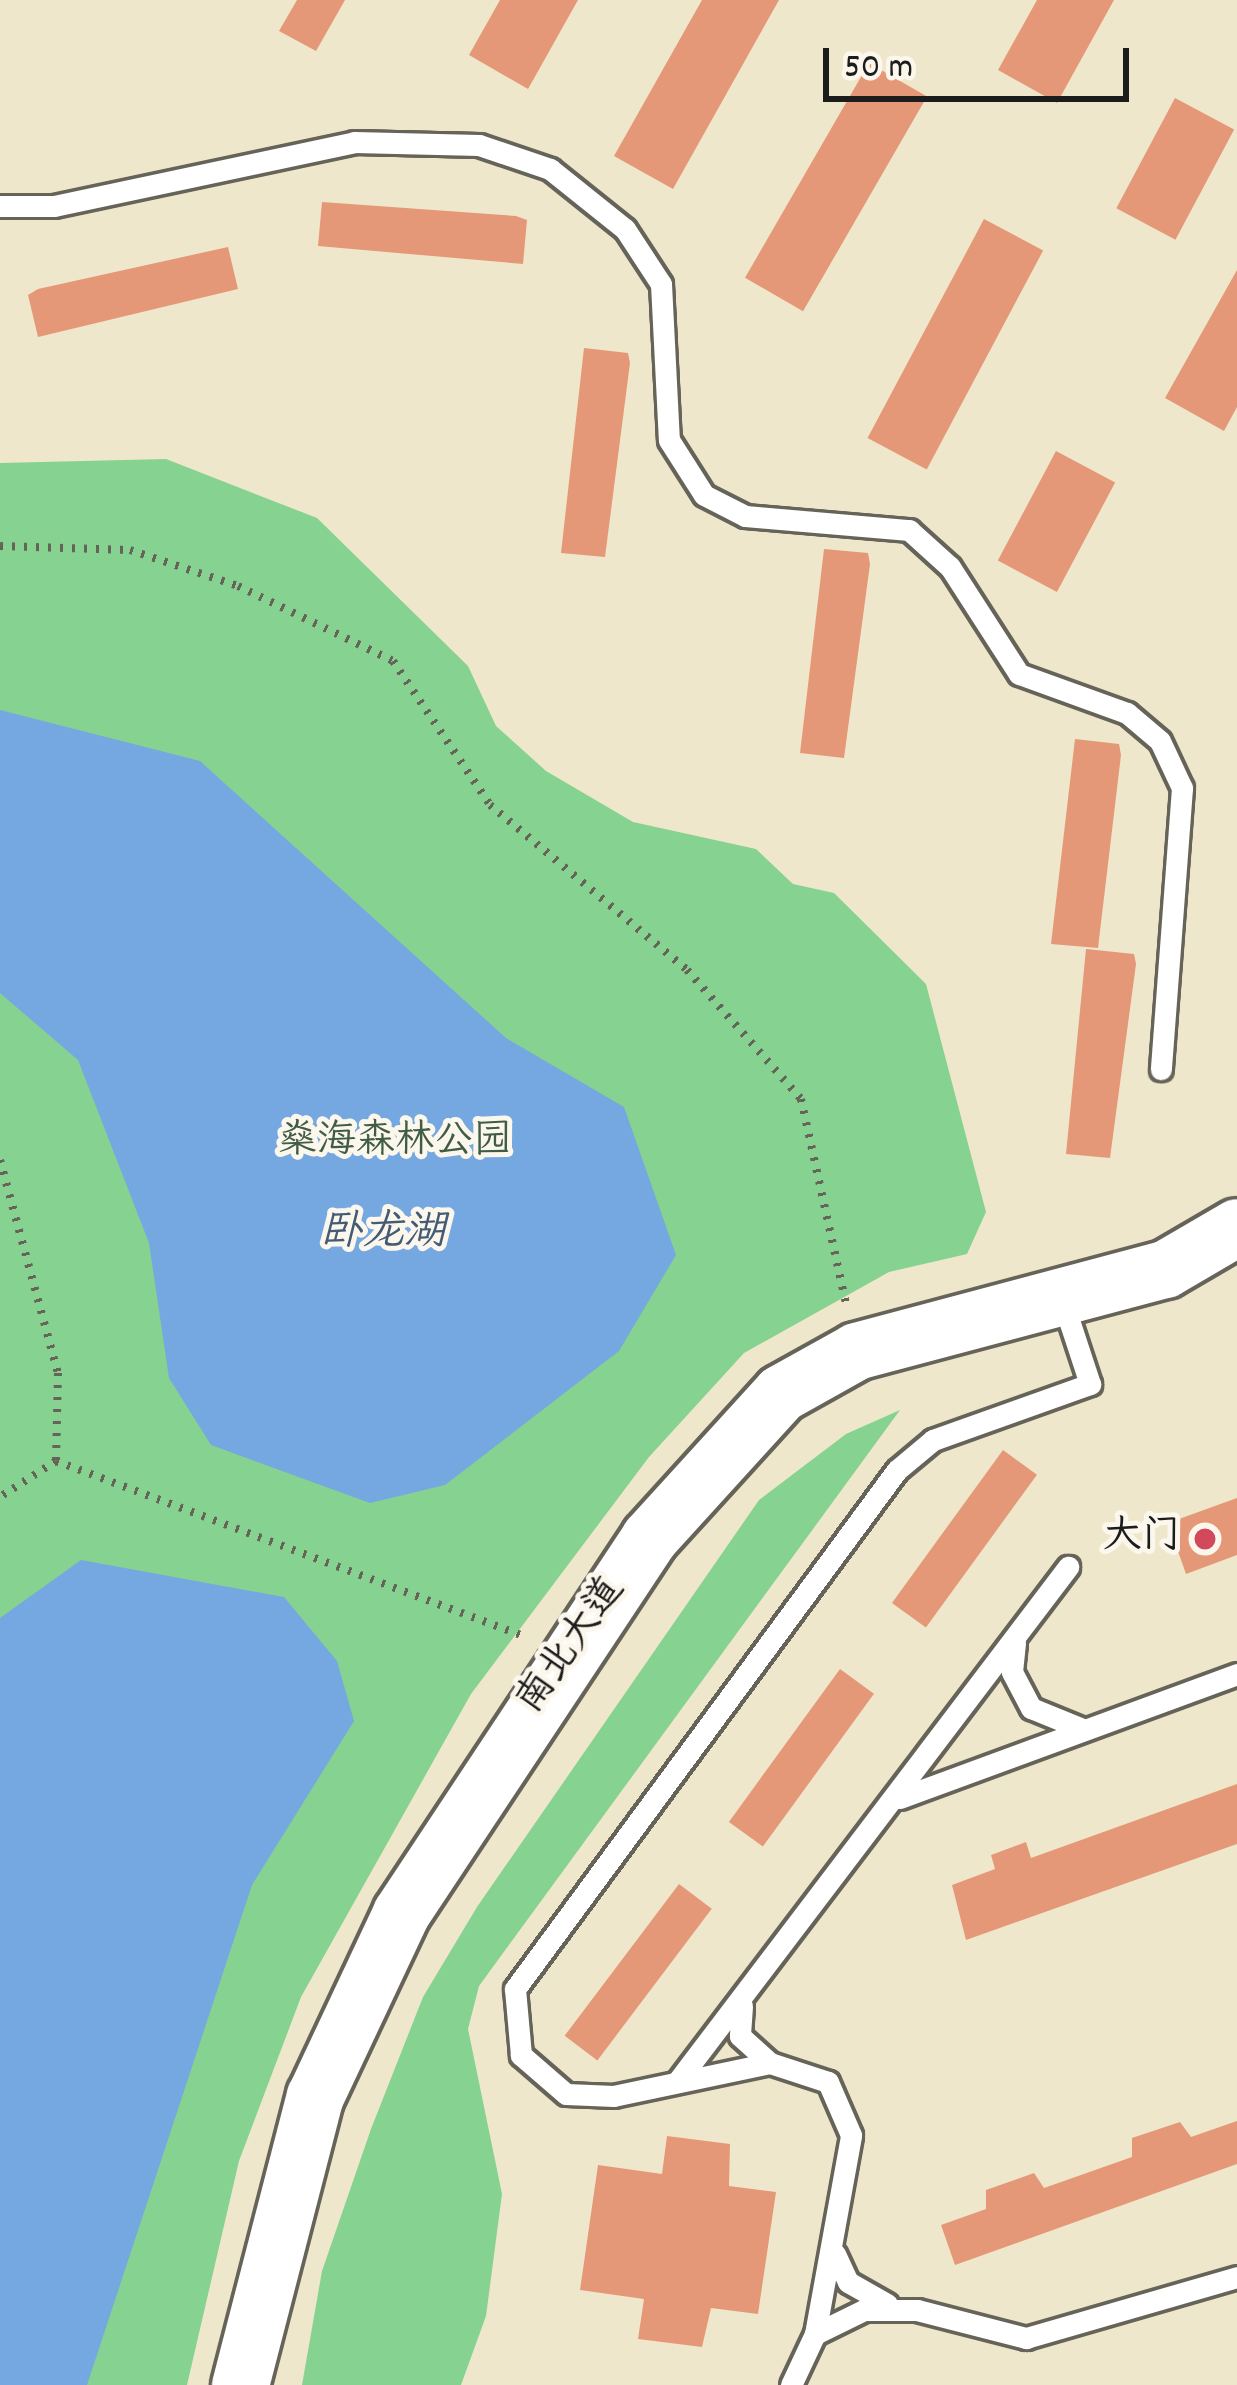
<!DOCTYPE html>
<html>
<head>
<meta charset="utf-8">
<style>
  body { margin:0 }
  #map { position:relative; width:1237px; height:2385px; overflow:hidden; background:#efe7cb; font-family:Dekko,"LXGW WenKai TC",sans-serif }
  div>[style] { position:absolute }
  .green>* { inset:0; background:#86d290 }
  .water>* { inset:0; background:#75a7e1 }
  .building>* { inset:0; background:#e59877; transform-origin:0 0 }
  .path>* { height:8px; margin-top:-4px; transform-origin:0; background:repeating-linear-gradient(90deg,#666359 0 3px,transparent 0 12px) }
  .roads { filter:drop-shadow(3px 0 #666359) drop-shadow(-3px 0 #666359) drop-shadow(0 3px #666359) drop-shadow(0 -3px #666359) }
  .lane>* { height:21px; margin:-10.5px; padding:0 10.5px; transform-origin:10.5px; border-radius:10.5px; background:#fff }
  .secondary>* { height:57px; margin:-28.5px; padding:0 28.5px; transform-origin:28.5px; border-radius:28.5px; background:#fff }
  .dots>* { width:33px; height:33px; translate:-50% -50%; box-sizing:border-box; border:6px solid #fbf7ec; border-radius:50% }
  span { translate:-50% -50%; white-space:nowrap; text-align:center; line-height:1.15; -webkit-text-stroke:10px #fbf7ec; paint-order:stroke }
  .park-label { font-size:39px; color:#415c45 }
  .poi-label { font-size:39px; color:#1c1c1c }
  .right { translate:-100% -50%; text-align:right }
  .street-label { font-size:39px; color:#1c1c1c }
  .water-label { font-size:42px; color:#445b75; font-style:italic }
  .scale { position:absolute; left:823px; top:48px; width:306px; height:54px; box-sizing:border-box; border:6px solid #1c1c1c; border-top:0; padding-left:15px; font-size:36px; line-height:42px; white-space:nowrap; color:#1c1c1c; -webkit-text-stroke:9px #fbf7ec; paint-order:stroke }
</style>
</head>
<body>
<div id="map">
  <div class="green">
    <div style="clip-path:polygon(166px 459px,317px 518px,468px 666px,496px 726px,546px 771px,633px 822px,756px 849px,793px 884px,834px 893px,926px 984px,986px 1212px,967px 1254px,889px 1272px,744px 1353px,649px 1457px,471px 1694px,301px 1997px,239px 2161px,187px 2385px,0 2385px,0 463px)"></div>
    <div style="clip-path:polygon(900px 1410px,479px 1986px,468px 2029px,502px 2194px,486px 2316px,461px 2385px,302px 2385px,322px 2271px,371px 2129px,423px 1997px,477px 1907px,759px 1500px,846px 1434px)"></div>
  </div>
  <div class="water">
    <div style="clip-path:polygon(0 710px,200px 761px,506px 1038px,624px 1107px,676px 1255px,619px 1351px,445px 1485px,370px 1503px,211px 1445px,169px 1378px,149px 1243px,78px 1060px,0 993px)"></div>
    <div style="clip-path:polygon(81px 1560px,284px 1597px,337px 1661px,354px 1721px,252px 1885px,87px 2385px,0 2385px,0 1618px)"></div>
  </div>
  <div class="building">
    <div style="clip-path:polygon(297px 0,345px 0,316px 51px,279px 31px)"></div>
    <div style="clip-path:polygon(500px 0,578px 0,528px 89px,469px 55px)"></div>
    <div style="clip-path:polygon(702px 0,779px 0,673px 189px,614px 156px)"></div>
    <div style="clip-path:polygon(1037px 0,1114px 0,1057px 103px,998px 70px)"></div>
    <div style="left:869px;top:63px;width:67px;height:248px;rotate:30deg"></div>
    <div style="left:1175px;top:98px;width:67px;height:125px;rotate:28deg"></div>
    <div style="clip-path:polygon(322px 202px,516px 216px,527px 220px,523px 264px,318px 246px)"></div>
    <div style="left:984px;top:219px;width:67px;height:248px;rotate:28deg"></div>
    <div style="clip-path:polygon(228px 247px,238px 289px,38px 337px,28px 295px,38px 289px)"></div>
    <div style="clip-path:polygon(1237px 270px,1237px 407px,1224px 431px,1165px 398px)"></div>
    <div style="clip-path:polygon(584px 348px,628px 353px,630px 363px,605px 557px,561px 553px)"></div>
    <div style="left:1056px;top:451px;width:67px;height:124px;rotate:28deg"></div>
    <div style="clip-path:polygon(824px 549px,868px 553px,870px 564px,844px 758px,800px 753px)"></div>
    <div style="clip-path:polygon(1075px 739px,1119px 744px,1121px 755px,1098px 948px,1051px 944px)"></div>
    <div style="clip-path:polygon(1086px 949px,1134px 954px,1136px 964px,1110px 1158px,1066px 1154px)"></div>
    <div style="left:1003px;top:1450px;width:42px;height:189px;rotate:36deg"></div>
    <div style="clip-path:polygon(1237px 1498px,1237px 1555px,1186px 1574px,1168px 1523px)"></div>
    <div style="left:840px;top:1669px;width:42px;height:189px;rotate:36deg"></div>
    <div style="clip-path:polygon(1237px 1784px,1237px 1844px,966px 1940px,952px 1885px,995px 1869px,991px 1855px,1026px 1842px,1031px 1858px)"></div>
    <div style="left:679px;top:1884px;width:41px;height:190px;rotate:37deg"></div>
    <div style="clip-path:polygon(1237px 2121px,1237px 2164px,955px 2265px,941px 2225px,986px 2209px,986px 2190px,1034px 2173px,1044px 2188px,1132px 2157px,1132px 2138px,1180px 2122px,1191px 2137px)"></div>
    <div style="clip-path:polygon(667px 2136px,730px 2144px,729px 2186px,776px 2192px,758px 2314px,711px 2308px,702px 2347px,638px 2339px,644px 2299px,580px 2290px,598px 2165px,662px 2174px)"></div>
  </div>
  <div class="path">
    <div style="left:0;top:546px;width:130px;rotate:1.8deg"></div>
    <div style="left:130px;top:550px;width:114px;rotate:18.4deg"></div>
    <div style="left:238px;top:586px;width:172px;rotate:25.8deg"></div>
    <div style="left:393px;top:661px;width:174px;rotate:56deg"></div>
    <div style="left:490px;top:805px;width:257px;rotate:39.9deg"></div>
    <div style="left:687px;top:970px;width:172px;rotate:48.5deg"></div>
    <div style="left:801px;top:1099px;width:215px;rotate:77.6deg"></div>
    <div style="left:0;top:1160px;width:221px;rotate:74.8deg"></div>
    <div style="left:58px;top:1373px;width:88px;rotate:91.3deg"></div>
    <div style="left:56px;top:1461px;width:67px;rotate:147.3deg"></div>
    <div style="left:56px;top:1461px;width:502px;rotate:20.53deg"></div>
  </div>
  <div class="roads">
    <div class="lane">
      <div style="left:0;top:206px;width:54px"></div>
      <div style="left:54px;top:206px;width:307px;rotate:-12deg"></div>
      <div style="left:354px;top:142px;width:125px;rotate:1.4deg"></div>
      <div style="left:479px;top:145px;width:75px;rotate:18.7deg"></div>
      <div style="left:550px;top:169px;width:96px;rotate:38.7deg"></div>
      <div style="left:625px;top:229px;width:66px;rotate:56.8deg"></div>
      <div style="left:661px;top:284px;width:156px;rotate:87.1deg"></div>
      <div style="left:669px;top:440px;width:65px;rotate:57.5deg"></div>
      <div style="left:704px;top:495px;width:46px;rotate:27.1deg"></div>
      <div style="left:745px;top:516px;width:165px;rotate:4.9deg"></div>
      <div style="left:909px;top:530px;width:55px;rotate:42.1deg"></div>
      <div style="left:950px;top:567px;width:127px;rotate:57.2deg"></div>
      <div style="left:1019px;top:674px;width:115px;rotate:19.9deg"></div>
      <div style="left:1127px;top:713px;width:43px;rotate:40.3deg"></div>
      <div style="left:1160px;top:741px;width:52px;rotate:64.9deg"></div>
      <div style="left:1182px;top:788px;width:282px;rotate:94.3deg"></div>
      <div style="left:1015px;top:1643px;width:29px;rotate:96deg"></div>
      <div style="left:1012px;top:1672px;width:41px;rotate:62.2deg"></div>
      <div style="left:1031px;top:1708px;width:53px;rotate:22.2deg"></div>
      <div style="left:900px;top:1798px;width:359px;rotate:-20.2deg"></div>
      <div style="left:742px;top:2006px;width:30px;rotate:94deg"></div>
      <div style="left:740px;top:2036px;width:40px;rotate:42deg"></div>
      <div style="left:677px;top:2082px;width:647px;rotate:-52.79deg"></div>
      <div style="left:835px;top:2254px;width:31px;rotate:65deg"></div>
      <div style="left:848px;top:2282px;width:45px;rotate:29.4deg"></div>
      <div style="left:815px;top:2334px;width:202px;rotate:-79.7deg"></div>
      <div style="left:851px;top:2135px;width:58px;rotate:-113.5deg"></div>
      <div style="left:828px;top:2082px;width:61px;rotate:-161.9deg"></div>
      <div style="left:770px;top:2063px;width:159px;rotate:168.1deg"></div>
      <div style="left:614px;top:2096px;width:48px;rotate:-177.6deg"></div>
      <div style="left:566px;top:2094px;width:60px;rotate:-139.1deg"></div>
      <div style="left:521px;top:2055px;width:66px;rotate:-95.2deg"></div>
      <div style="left:515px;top:1989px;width:644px;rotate:-53.65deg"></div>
      <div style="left:897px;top:1470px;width:47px;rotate:-39.8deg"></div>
      <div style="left:933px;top:1440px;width:167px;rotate:-19.6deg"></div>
      <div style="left:1090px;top:1384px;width:89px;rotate:-108.2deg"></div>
      <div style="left:791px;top:2385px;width:56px;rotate:-64.8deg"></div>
      <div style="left:815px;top:2334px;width:55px;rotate:-26.1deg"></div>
      <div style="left:864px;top:2310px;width:53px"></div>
      <div style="left:917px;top:2310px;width:113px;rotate:14.4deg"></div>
      <div style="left:1026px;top:2338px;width:220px;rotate:-16.1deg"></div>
    </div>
    <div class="secondary">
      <div style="left:240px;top:2385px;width:299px;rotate:-75.5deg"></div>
      <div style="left:315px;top:2096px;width:202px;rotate:-64.8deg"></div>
      <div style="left:401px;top:1913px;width:450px;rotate:-56.5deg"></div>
      <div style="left:649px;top:1538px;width:196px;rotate:-47.7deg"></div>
      <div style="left:781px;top:1393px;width:86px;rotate:-29.2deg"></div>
      <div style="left:856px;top:1351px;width:320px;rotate:-14.9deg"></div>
      <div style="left:1165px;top:1269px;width:83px;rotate:-30.3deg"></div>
    </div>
  </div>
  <div class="dots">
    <div style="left:1205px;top:1539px;background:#d1495b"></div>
  </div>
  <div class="park-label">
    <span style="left:395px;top:1144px">燊海森林公园</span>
  </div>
  <div class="poi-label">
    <span class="right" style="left:1181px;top:1539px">大门</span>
  </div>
  <div class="street-label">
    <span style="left:573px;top:1647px;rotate:-55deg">南北大道</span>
  </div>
  <div class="water-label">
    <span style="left:383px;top:1235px">卧龙湖</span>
  </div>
  <div class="scale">50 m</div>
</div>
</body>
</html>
